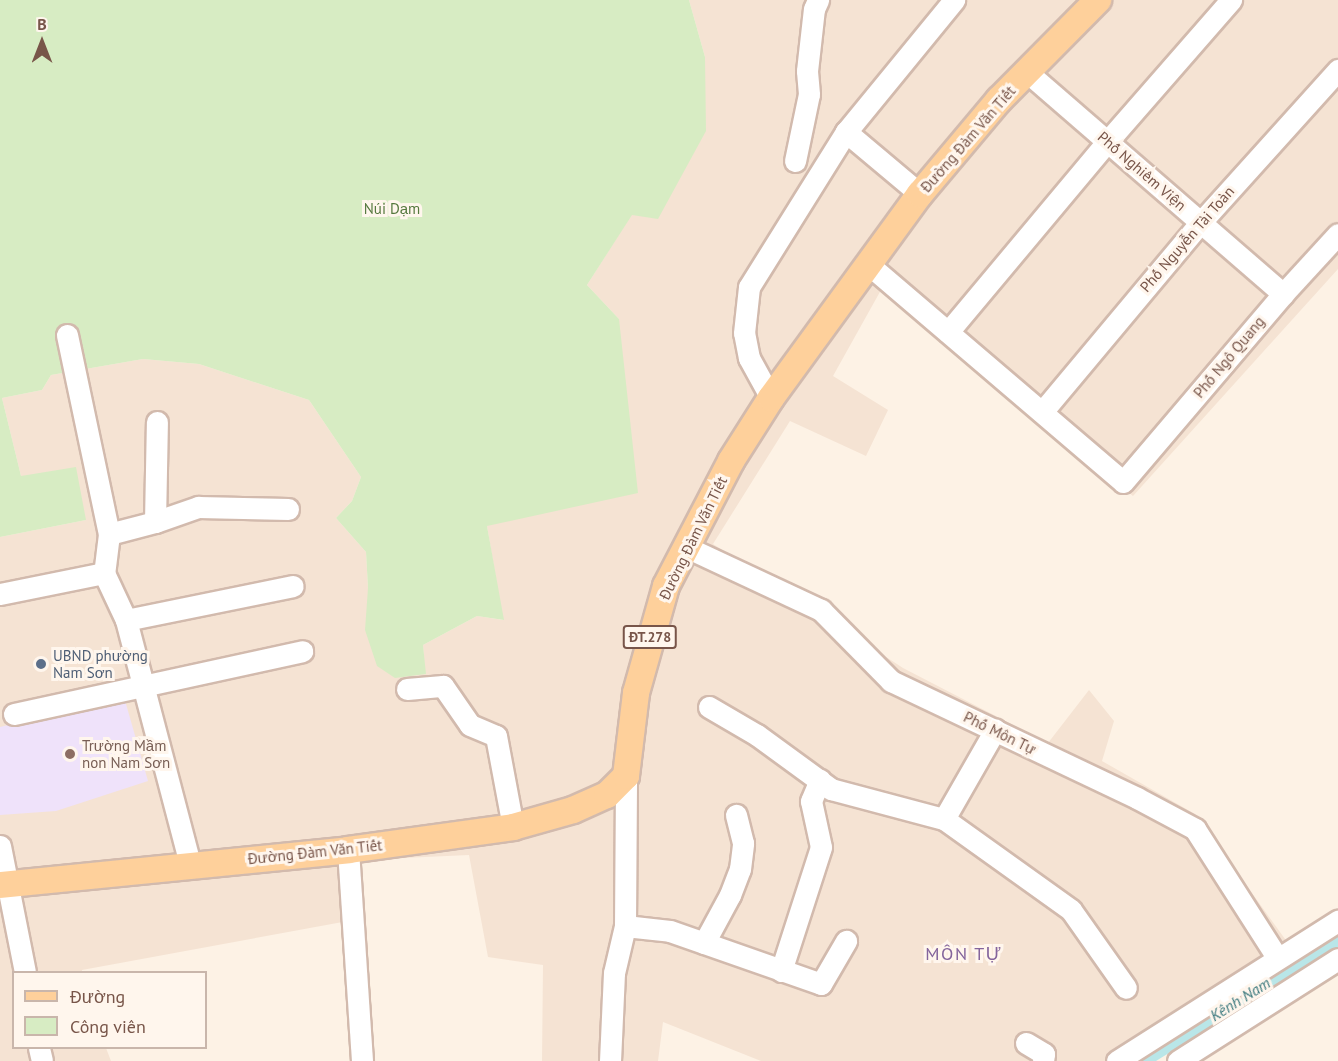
<!DOCTYPE html>
<html>
<head>
<meta charset="utf-8">
<style>
  body { margin:0 }
  #map { position:relative; width:1338px; height:1061px; overflow:hidden; background:#fdf2e5; font-family:"PT Sans",sans-serif }
  div>[style] { position:absolute }
  .residential>* { inset:0; background:#f5e3d3 }
  .education>* { inset:0; background:#efe2fa }
  .green>* { inset:0; background:#d7ecc3 }
  .water>* { inset:0; background:#b9e6e8 }
  .roads { filter:drop-shadow(2px 0 #d2baad) drop-shadow(-2px 0 #d2baad) drop-shadow(0 2px #d2baad) drop-shadow(0 -2px #d2baad) }
  .minor>* { height:21px; margin:-10.5px; padding:0 10.5px; transform-origin:10.5px; border-radius:10.5px; background:#fff }
  .major>* { height:26px; margin:-13px; padding:0 13px; transform-origin:13px; border-radius:13px; background:#fed09b }
  .dots>* { width:16px; height:16px; translate:-50% -50%; box-sizing:border-box; border:3px solid #fff6ed; border-radius:50% }
  span { translate:-50% -50%; white-space:nowrap; text-align:center; line-height:1.15; -webkit-text-stroke:6px #fff6ed; paint-order:stroke }
  .shield-label span { padding:2px 4px; background:#fff6ed; border:2px solid; border-radius:4px; -webkit-text-stroke-width:0 }
  .shield-label { font-size:14px; color:#785549; font-weight:700 }
  .street-label { font-size:15px; color:#785549 }
  .park-label { font-size:15px; color:#54783d }
  .service-label { font-size:15px; color:#4e5e75 }
  .left { translate:0 -50%; text-align:left }
  .education-label { font-size:15px; color:#785e54 }
  .water-label { font-size:16px; color:#3c797e; font-style:italic }
  .quarter-label { font-size:18px; color:#84649c; letter-spacing:1.5px }
  .legend { position:absolute; left:12px; top:971px; width:195px; height:78px; box-sizing:border-box; background:#fff6ed; border:2px solid #c9b6ab; margin:0; padding:8px 10px; list-style:none; font-size:18px; color:#785549 }
  .legend li { display:flex; align-items:center; gap:12px; height:30px }
  .legend b { width:30px; border:2px solid #c9b6ab }
  .north { position:absolute; left:12px; top:12px; width:60px; height:60px; -webkit-text-stroke:4px #fff6ed; paint-order:stroke; rotate:0deg; font-size:16px; font-weight:700; line-height:24px; text-align:center; color:#785549 }
  .north::after { content:''; display:block; margin:auto; width:21px; height:27px; background:#785549; clip-path:polygon(50% 0,100% 100%,50% 72%,0 100%) }
</style>
</head>
<body>
<div id="map">
  <div class="residential">
    <div style="clip-path:polygon(689px 0,1338px 0,1338px 269px,1133px 496px,881px 290px,833px 376px,888px 410px,866px 456px,790px 421px,713px 544px,903px 668px,1048px 743px,1089px 690px,1114px 721px,1102px 761px,1195px 814px,1298px 957px,1114px 1061px,761px 1061px,663px 1022px,658px 1061px,542px 1061px,543px 965px,488px 957px,469px 855px,359px 860px,359px 919px,82px 970px,82px 972px,14px 972px,14px 1048px,106px 1048px,111px 1061px,0 1061px,0 537px,86px 520px,21px 476px,2px 398px,42px 390px,51px 375px,143px 359px,199px 364px,309px 400px,361px 477px,352px 501px,336px 518px,366px 552px,368px 588px,425px 674px,423px 645px,477px 616px,503px 620px,487px 526px,619px 319px,587px 285px,632px 214px,705px 57px)"></div>
  </div>
  <div class="education">
    <div style="clip-path:polygon(124px 697px,148px 781px,56px 811px,0 815px,0 727px)"></div>
  </div>
  <div class="green">
    <div style="clip-path:polygon(0 0,689px 0,705px 57px,706px 131px,658px 219px,632px 215px,587px 285px,619px 319px,638px 493px,487px 526px,504px 620px,477px 616px,423px 645px,426px 674px,395px 678px,377px 666px,365px 630px,368px 588px,366px 552px,336px 518px,352px 501px,361px 477px,309px 400px,199px 364px,143px 359px,51px 375px,42px 390px,2px 398px,21px 476px,76px 467px,86px 520px,0 537px)"></div>
  </div>
  <div class="water">
    <div style="clip-path:polygon(1338px 928px,1338px 948px,1156px 1061px,1128px 1061px)"></div>
  </div>
  <div class="roads">
    <div class="minor">
      <div style="left:1027px;top:72px;width:339px;rotate:40.9deg"></div>
      <div style="left:795px;top:161px;width:68px;rotate:-78.2deg"></div>
      <div style="left:809px;top:94px;width:23px;rotate:-95deg"></div>
      <div style="left:807px;top:71px;width:62px;rotate:-83.6deg"></div>
      <div style="left:814px;top:9px;width:10px;rotate:-66deg"></div>
      <div style="left:920px;top:194px;width:97px;rotate:-140deg"></div>
      <div style="left:846px;top:132px;width:171px;rotate:-50.7deg"></div>
      <div style="left:868px;top:264px;width:335px;rotate:40.5deg"></div>
      <div style="left:1123px;top:482px;width:247px;rotate:-49.6deg"></div>
      <div style="left:1283px;top:294px;width:81px;rotate:-47.5deg"></div>
      <div style="left:948px;top:332px;width:248px;rotate:-50.1deg"></div>
      <div style="left:1107px;top:142px;width:189px;rotate:-48.9deg"></div>
      <div style="left:67px;top:335px;width:203px;rotate:78.1deg"></div>
      <div style="left:109px;top:534px;width:39px;rotate:97deg"></div>
      <div style="left:104px;top:573px;width:52px;rotate:64.9deg"></div>
      <div style="left:126px;top:620px;width:252px;rotate:75.3deg"></div>
      <div style="left:771px;top:398px;width:46px;rotate:-118.8deg"></div>
      <div style="left:749px;top:358px;width:25px;rotate:-101deg"></div>
      <div style="left:744px;top:333px;width:46px;rotate:-83.8deg"></div>
      <div style="left:749px;top:287px;width:183px;rotate:-58deg"></div>
      <div style="left:1042px;top:412px;width:248px;rotate:-50.1deg"></div>
      <div style="left:1201px;top:222px;width:205px;rotate:-48deg"></div>
      <div style="left:155px;top:522px;width:100px;rotate:-88.9deg"></div>
      <div style="left:109px;top:534px;width:48px;rotate:-14.6deg"></div>
      <div style="left:155px;top:522px;width:46px;rotate:-19.2deg"></div>
      <div style="left:198px;top:507px;width:90px;rotate:1.3deg"></div>
      <div style="left:686px;top:547px;width:149px;rotate:25deg"></div>
      <div style="left:821px;top:610px;width:100px;rotate:45.4deg"></div>
      <div style="left:891px;top:681px;width:272px;rotate:25.4deg"></div>
      <div style="left:1137px;top:798px;width:66px;rotate:28.1deg"></div>
      <div style="left:1195px;top:829px;width:152px;rotate:57.4deg"></div>
      <div style="left:0;top:594px;width:106px;rotate:-11.4deg"></div>
      <div style="left:126px;top:620px;width:170px;rotate:-11.5deg"></div>
      <div style="left:407px;top:689px;width:36px;rotate:-5deg"></div>
      <div style="left:443px;top:686px;width:47px;rotate:55.3deg"></div>
      <div style="left:470px;top:725px;width:28px;rotate:23deg"></div>
      <div style="left:496px;top:736px;width:93px;rotate:79.4deg"></div>
      <div style="left:709px;top:707px;width:56px;rotate:30.3deg"></div>
      <div style="left:757px;top:735px;width:92px;rotate:36.1deg"></div>
      <div style="left:831px;top:789px;width:117px;rotate:14.9deg"></div>
      <div style="left:944px;top:819px;width:156px;rotate:35.6deg"></div>
      <div style="left:1071px;top:910px;width:95px;rotate:54.8deg"></div>
      <div style="left:14px;top:714px;width:295px;rotate:-12.3deg"></div>
      <div style="left:944px;top:819px;width:103px;rotate:-60.2deg"></div>
      <div style="left:0;top:846px;width:128px;rotate:78.8deg"></div>
      <div style="left:348px;top:850px;width:211px;rotate:86.2deg"></div>
      <div style="left:625px;top:926px;width:45px;rotate:6.3deg"></div>
      <div style="left:670px;top:931px;width:160px;rotate:19.3deg"></div>
      <div style="left:821px;top:984px;width:50px;rotate:-59.8deg"></div>
      <div style="left:704px;top:943px;width:55px;rotate:-61.6deg"></div>
      <div style="left:730px;top:895px;width:28px;rotate:-69deg"></div>
      <div style="left:740px;top:869px;width:26px;rotate:-83deg"></div>
      <div style="left:743px;top:843px;width:29px;rotate:-104deg"></div>
      <div style="left:781px;top:971px;width:130px;rotate:-72.1deg"></div>
      <div style="left:821px;top:847px;width:47px;rotate:-102.3deg"></div>
      <div style="left:811px;top:801px;width:23px;rotate:-67deg"></div>
      <div style="left:1026px;top:1043px;width:21px;rotate:31deg"></div>
      <div style="left:1044px;top:1054px;width:7px;rotate:98deg"></div>
      <div style="left:39px;top:1048px;width:13px;rotate:77deg"></div>
      <div style="left:610px;top:1061px;width:88px;rotate:-87.4deg"></div>
      <div style="left:614px;top:973px;width:48px;rotate:-76.8deg"></div>
      <div style="left:625px;top:926px;width:150px;rotate:-89.6deg"></div>
      <div style="left:1117px;top:1061px;width:262px;rotate:-32.4deg"></div>
      <div style="left:1178px;top:1061px;width:190px;rotate:-32.5deg"></div>
    </div>
    <div class="major">
      <div style="left:0;top:885px;width:350px;rotate:-5.7deg"></div>
      <div style="left:348px;top:850px;width:167px;rotate:-7.9deg"></div>
      <div style="left:513px;top:827px;width:62px;rotate:-15.8deg"></div>
      <div style="left:573px;top:810px;width:37px;rotate:-24deg"></div>
      <div style="left:607px;top:795px;width:27px;rotate:-45deg"></div>
      <div style="left:626px;top:776px;width:84px;rotate:-83.1deg"></div>
      <div style="left:636px;top:693px;width:111px;rotate:-74.3deg"></div>
      <div style="left:666px;top:586px;width:141px;rotate:-62.5deg"></div>
      <div style="left:731px;top:461px;width:75px;rotate:-57.6deg"></div>
      <div style="left:771px;top:398px;width:253px;rotate:-53.9deg"></div>
      <div style="left:920px;top:194px;width:123px;rotate:-50deg"></div>
      <div style="left:999px;top:100px;width:141px;rotate:-45.3deg"></div>
    </div>
  </div>
  <div class="dots">
    <div style="left:41px;top:664px;background:#5c6f8a"></div>
    <div style="left:70px;top:754px;background:#8d6e63"></div>
  </div>
  <div class="shield-label">
    <span style="left:650px;top:637px">ĐT.278</span>
  </div>
  <div class="street-label">
    <span style="left:968px;top:139px;rotate:-49deg">Đường Đàm Văn Tiết</span>
    <span style="left:1142px;top:171px;rotate:41deg">Phố Nghiêm Viện</span>
    <span style="left:1187px;top:239px;rotate:-49deg">Phố Nguyễn Tài Toàn</span>
    <span style="left:1229px;top:357px;rotate:-50deg">Phố Ngô Quang</span>
    <span style="left:693px;top:538px;rotate:-64deg">Đường Đàm Văn Tiết</span>
    <span style="left:1000px;top:733px;rotate:26deg">Phố Môn Tự</span>
    <span style="left:315px;top:852px;rotate:-6deg">Đường Đàm Văn Tiết</span>
  </div>
  <div class="park-label">
    <span style="left:392px;top:209px">Núi Dạm</span>
  </div>
  <div class="service-label">
    <span class="left" style="left:53px;top:664px">UBND phường<br>Nam Sơn</span>
  </div>
  <div class="education-label">
    <span class="left" style="left:82px;top:754px">Trường Mầm<br>non Nam Sơn</span>
  </div>
  <div class="water-label">
    <span style="left:1240px;top:999px;rotate:-32deg">Kênh Nam</span>
  </div>
  <div class="quarter-label">
    <span style="left:964px;top:954px">MÔN TỰ</span>
  </div>
  <ul class="legend">
  <li><b style="height:8px;background:#fed09b"></b>Đường</li>
  <li><b style="height:16px;background:#d7ecc3"></b>Công viên</li>
  </ul>
  <div class="north">B</div>
</div>
</body>
</html>
